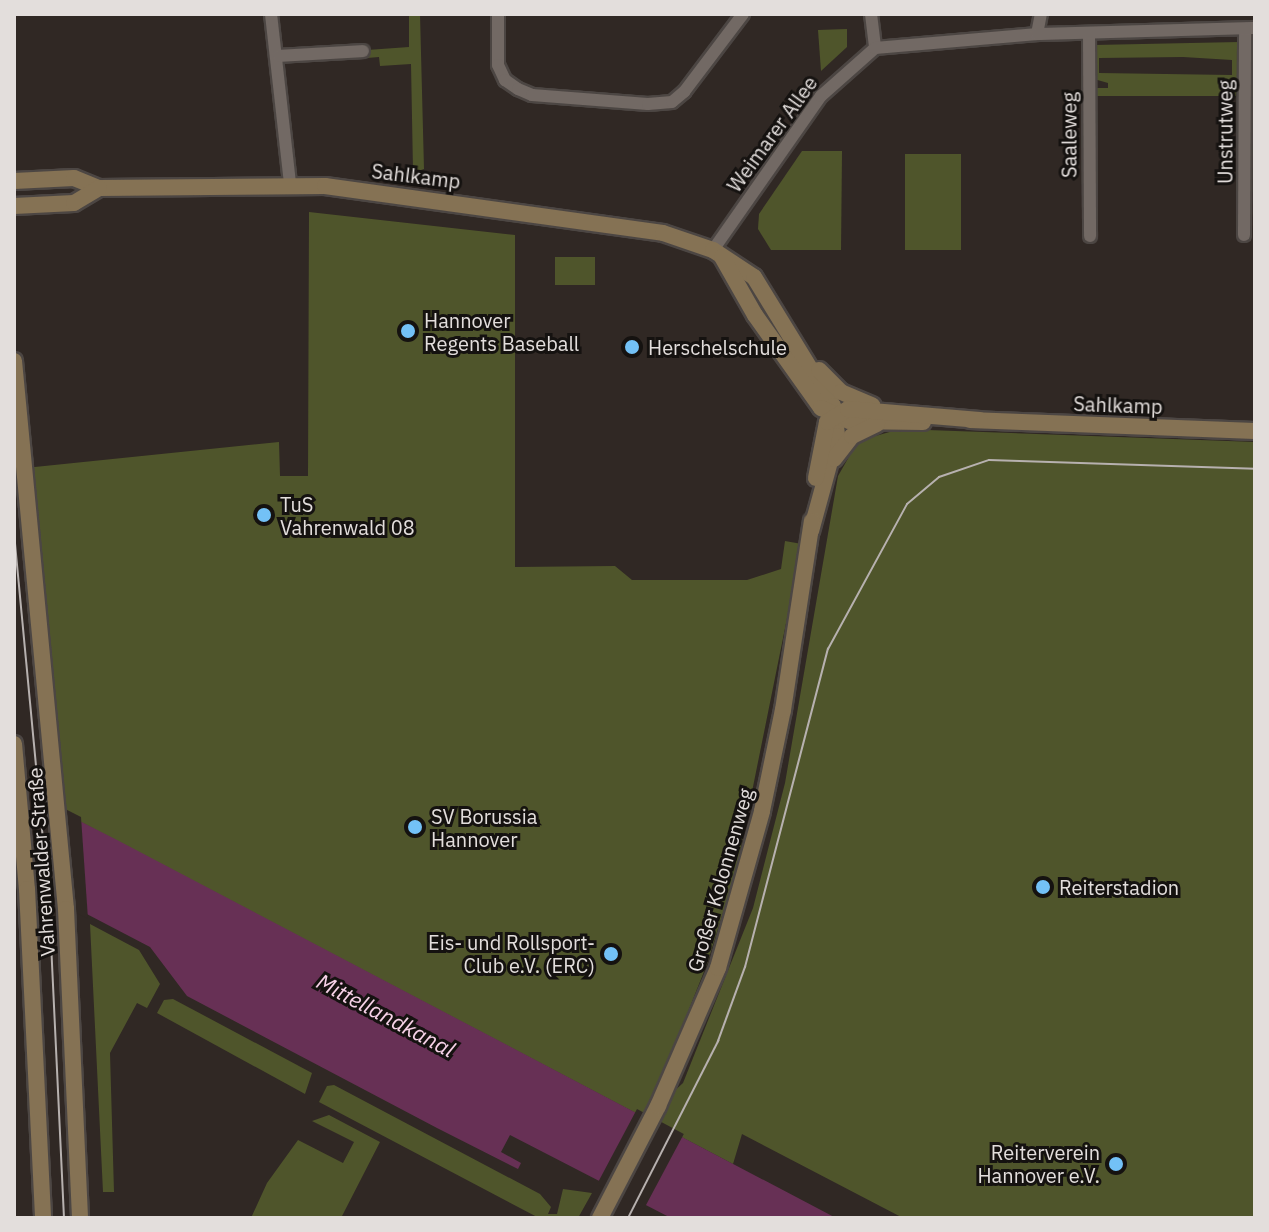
<!DOCTYPE html>
<html>
<head>
<meta charset="utf-8">
<style>
  body { margin:0 }
  #map { position:relative; width:1269px; height:1232px; overflow:hidden; background:#302824; font-family:"IBM Plex Sans",sans-serif }
  div>[style] { position:absolute }
  .green>* { inset:0; background:#4f552b; transform-origin:0 0 }
  .water>* { inset:0; background:#673055 }
  .pier>* { inset:0; background:#302824; transform-origin:0 0 }
  .roads { filter:drop-shadow(2px 0 #4c4643) drop-shadow(-2px 0 #4c4643) drop-shadow(0 2px #4c4643) drop-shadow(0 -2px #4c4643) }
  .street>* { height:12px; margin:-6px; padding:0 6px; transform-origin:6px; border-radius:6px; background:#726964 }
  .secondary>* { height:16px; margin:-8px; padding:0 8px; transform-origin:8px; border-radius:8px; background:#857254 }
  .tram>* { height:2px; margin:-1px; padding:0 1px; transform-origin:1px; border-radius:1px; background:#b7b1af }
  .dots>* { width:22px; height:22px; translate:-50% -50%; box-sizing:border-box; border:4px solid #151210; border-radius:50% }
  span { translate:-50% -50%; white-space:nowrap; text-align:center; line-height:1.15; -webkit-text-stroke:6px #151210; paint-order:stroke }
  .street-label { font-size:20px; color:#e3dedc }
  .poi-label { font-size:20px; color:#e3dedc }
  .left { translate:0 -50%; text-align:left }
  .right { translate:-100% -50%; text-align:right }
  .water-label { font-size:22px; color:#f7d2e8; font-style:italic }
  .frame { position:absolute; inset:0; border:16px solid #e3dedc; pointer-events:none }
</style>
</head>
<body>
<div id="map">
  <div class="green">
    <div style="clip-path:polygon(409px 14px,420px 14px,424px 169px,418px 171px,413px 171px,411px 64px,380px 66px,379px 57px,367px 58px,367px 50px,409px 47px)"></div>
    <div style="clip-path:polygon(847px 29px,847px 47px,821px 71px,818px 30px)"></div>
    <div style="clip-path:polygon(evenodd,1239px 42px,1236px 96px,1094px 96px,1095px 88px,1108px 88px,1108px 83px,1094px 79px,1094px 45px,1239px 42px,1183px 57px,1232px 60px,1232px 75px,1099px 73px,1099px 58px,1183px 57px)"></div>
    <div style="clip-path:polygon(802px 151px,842px 151px,841px 250px,771px 250px,758px 229px,759px 214px)"></div>
    <div style="left:961px;top:154px;width:96px;height:56px;rotate:90deg"></div>
    <div style="clip-path:polygon(309px 212px,515px 235px,515px 567px,615px 566px,632px 580px,747px 580px,781px 569px,785px 541px,802px 544px,736px 871px,707px 964px,670px 1057px,659px 1105px,683px 1083px,753px 908px,785px 783px,838px 476px,858px 441px,900px 429px,1255px 442px,1255px 1218px,903px 1218px,742px 1134px,733px 1164px,60px 811px,25px 468px,279px 442px,280px 476px,308px 476px)"></div>
    <div style="left:595px;top:257px;width:28px;height:40px;rotate:90deg"></div>
    <div style="clip-path:polygon(90px 924px,139px 950px,160px 984px,147px 1008px,137px 1003px,110px 1053px,114px 1192px,103px 1192px)"></div>
    <div style="clip-path:polygon(173px 999px,312px 1073px,305px 1094px,157px 1013px,164px 1000px)"></div>
    <div style="clip-path:polygon(334px 1085px,540px 1194px,551px 1207px,548px 1214px,557px 1214px,563px 1189px,592px 1193px,578px 1218px,539px 1218px,319px 1102px,327px 1086px)"></div>
    <div style="clip-path:polygon(329px 1115px,380px 1142px,341px 1218px,251px 1218px,267px 1183px,298px 1140px,343px 1163px,354px 1142px,312px 1121px)"></div>
  </div>
  <div class="water">
    <div style="clip-path:polygon(60px 811px,119px 841px,836px 1218px,671px 1218px,510px 1135px,501px 1152px,521px 1163px,518px 1169px,437px 1128px,187px 996px,150px 947px,14px 876px)"></div>
  </div>
  <div class="pier">
    <div style="clip-path:polygon(14px 783px,81px 817px,88px 919px,14px 880px)"></div>
    <div style="left:637px;top:1109px;width:53px;height:85px;rotate:28deg"></div>
  </div>
  <div class="roads">
    <div class="street">
      <div style="left:271px;top:14px;width:170px;rotate:83.6deg"></div>
      <div style="left:498px;top:14px;width:51px;rotate:90deg"></div>
      <div style="left:498px;top:65px;width:17px;rotate:65deg"></div>
      <div style="left:505px;top:80px;width:16px;rotate:35deg"></div>
      <div style="left:518px;top:89px;width:15px;rotate:23deg"></div>
      <div style="left:532px;top:95px;width:116px;rotate:4.4deg"></div>
      <div style="left:648px;top:104px;width:24px;rotate:-5deg"></div>
      <div style="left:672px;top:102px;width:16px;rotate:-40deg"></div>
      <div style="left:684px;top:92px;width:98px;rotate:-52.9deg"></div>
      <div style="left:871px;top:14px;width:34px;rotate:83deg"></div>
      <div style="left:1089px;top:33px;width:203px;rotate:89.7deg"></div>
      <div style="left:1037px;top:34px;width:20px;rotate:-79deg"></div>
      <div style="left:279px;top:56px;width:84px;rotate:-3.4deg"></div>
      <div style="left:1244px;top:235px;width:206px;rotate:-89.7deg"></div>
      <div style="left:713px;top:250px;width:188px;rotate:-55deg"></div>
      <div style="left:821px;top:96px;width:72px;rotate:-41.6deg"></div>
      <div style="left:875px;top:48px;width:163px;rotate:-4.9deg"></div>
      <div style="left:1037px;top:34px;width:218px;rotate:-1.6deg"></div>
    </div>
    <div class="secondary">
      <div style="left:14px;top:181px;width:60px;rotate:-2.9deg"></div>
      <div style="left:74px;top:178px;width:27px;rotate:22deg"></div>
      <div style="left:99px;top:188px;width:226px;rotate:-0.5deg"></div>
      <div style="left:325px;top:186px;width:341px;rotate:7.9deg"></div>
      <div style="left:663px;top:233px;width:53px;rotate:18.8deg"></div>
      <div style="left:713px;top:250px;width:49px;rotate:33.4deg"></div>
      <div style="left:754px;top:277px;width:151px;rotate:58.5deg"></div>
      <div style="left:833px;top:406px;width:30px;rotate:82deg"></div>
      <div style="left:837px;top:436px;width:98px;rotate:105.3deg"></div>
      <div style="left:14px;top:206px;width:60px;rotate:-2.9deg"></div>
      <div style="left:74px;top:203px;width:29px;rotate:-31deg"></div>
      <div style="left:722px;top:257px;width:67px;rotate:60.4deg"></div>
      <div style="left:755px;top:315px;width:114px;rotate:54.6deg"></div>
      <div style="left:821px;top:408px;width:31px;rotate:25deg"></div>
      <div style="left:849px;top:421px;width:74px;rotate:0.8deg"></div>
      <div style="left:14px;top:361px;width:550px;rotate:84.58deg"></div>
      <div style="left:66px;top:909px;width:309px;rotate:87.4deg"></div>
      <div style="left:819px;top:370px;width:31px;rotate:45deg"></div>
      <div style="left:841px;top:392px;width:34px;rotate:23deg"></div>
      <div style="left:970px;top:420px;width:285px;rotate:2.2deg"></div>
      <div style="left:834px;top:459px;width:29px;rotate:-52deg"></div>
      <div style="left:852px;top:436px;width:28px;rotate:-26deg"></div>
      <div style="left:816px;top:478px;width:57px;rotate:-78.9deg"></div>
      <div style="left:827px;top:422px;width:25px;rotate:-32deg"></div>
      <div style="left:848px;top:409px;width:132px;rotate:4.8deg"></div>
      <div style="left:14px;top:744px;width:146px;rotate:84.9deg"></div>
      <div style="left:27px;top:889px;width:329px;rotate:87.2deg"></div>
      <div style="left:600px;top:1218px;width:126px;rotate:-62.6deg"></div>
      <div style="left:658px;top:1106px;width:150px;rotate:-66.5deg"></div>
      <div style="left:718px;top:968px;width:163px;rotate:-74.3deg"></div>
      <div style="left:762px;top:811px;width:103px;rotate:-78.3deg"></div>
      <div style="left:783px;top:710px;width:191px;rotate:-81.3deg"></div>
    </div>
  </div>
  <div class="tram">
    <div style="left:14px;top:533px;width:369px;rotate:84.6deg"></div>
    <div style="left:49px;top:900px;width:318px;rotate:87.3deg"></div>
    <div style="left:628px;top:1218px;width:199px;rotate:-63deg"></div>
    <div style="left:718px;top:1041px;width:79px;rotate:-70deg"></div>
    <div style="left:745px;top:967px;width:329px;rotate:-75.4deg"></div>
    <div style="left:828px;top:649px;width:165px;rotate:-61.4deg"></div>
    <div style="left:907px;top:504px;width:42px;rotate:-40.2deg"></div>
    <div style="left:939px;top:477px;width:53px;rotate:-18.8deg"></div>
    <div style="left:989px;top:460px;width:266px;rotate:1.9deg"></div>
  </div>
  <div class="dots">
    <div style="left:408px;top:331px;background:#73c1f6"></div>
    <div style="left:632px;top:347px;background:#73c1f6"></div>
    <div style="left:264px;top:515px;background:#73c1f6"></div>
    <div style="left:415px;top:827px;background:#73c1f6"></div>
    <div style="left:1043px;top:887px;background:#73c1f6"></div>
    <div style="left:611px;top:954px;background:#73c1f6"></div>
    <div style="left:1116px;top:1164px;background:#73c1f6"></div>
  </div>
  <div class="street-label">
    <span style="left:1225px;top:132px;rotate:-90deg">Unstrutweg</span>
    <span style="left:772px;top:134px;rotate:-54deg">Weimarer Allee</span>
    <span style="left:1069px;top:135px;rotate:-90deg">Saaleweg</span>
    <span style="left:416px;top:176px;rotate:7deg">Sahlkamp</span>
    <span style="left:1118px;top:405px;rotate:2deg">Sahlkamp</span>
    <span style="left:41px;top:862px;rotate:-94deg">Vahrenwalder Straße</span>
    <span style="left:720px;top:880px;rotate:-74deg">Großer Kolonnenweg</span>
  </div>
  <div class="poi-label">
    <span class="left" style="left:424px;top:332px">Hannover<br>Regents Baseball</span>
    <span class="left" style="left:648px;top:347px">Herschelschule</span>
    <span class="left" style="left:280px;top:516px">TuS<br>Vahrenwald 08</span>
    <span class="left" style="left:431px;top:828px">SV Borussia<br>Hannover</span>
    <span class="left" style="left:1059px;top:887px">Reiterstadion</span>
    <span class="right" style="left:595px;top:954px">Eis- und Rollsport-<br>Club e.V. (ERC)</span>
    <span class="right" style="left:1100px;top:1164px">Reiterverein<br>Hannover e.V.</span>
  </div>
  <div class="water-label">
    <span style="left:386px;top:1015px;rotate:28deg">Mittellandkanal</span>
  </div>
  <div class="frame"></div>
</div>
</body>
</html>
